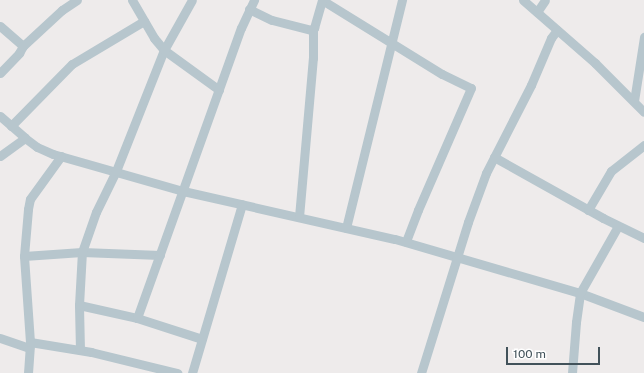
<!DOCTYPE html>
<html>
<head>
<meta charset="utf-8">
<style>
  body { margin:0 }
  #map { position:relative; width:644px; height:373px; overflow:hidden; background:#eeebeb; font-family:"Public Sans",sans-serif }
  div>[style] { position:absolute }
  .minor>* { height:9px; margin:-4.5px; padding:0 4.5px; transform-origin:4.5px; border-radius:4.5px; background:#b7c6cd }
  span { translate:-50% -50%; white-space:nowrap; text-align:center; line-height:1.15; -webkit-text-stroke:4px #fff; paint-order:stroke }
  .scale { position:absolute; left:506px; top:347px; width:94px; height:18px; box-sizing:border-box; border:2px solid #42525a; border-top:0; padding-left:5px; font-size:12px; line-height:14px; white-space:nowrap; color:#42525a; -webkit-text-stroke:3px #fff; paint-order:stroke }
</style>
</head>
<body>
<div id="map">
  <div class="minor">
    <div style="left:132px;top:0;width:44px;rotate:59.9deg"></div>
    <div style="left:154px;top:38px;width:16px;rotate:50deg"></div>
    <div style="left:164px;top:50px;width:68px;rotate:36deg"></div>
    <div style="left:322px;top:0;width:141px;rotate:31.7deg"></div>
    <div style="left:442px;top:74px;width:32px;rotate:26deg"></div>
    <div style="left:471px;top:88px;width:133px;rotate:113.5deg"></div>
    <div style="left:418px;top:210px;width:34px;rotate:111deg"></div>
    <div style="left:523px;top:0;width:96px;rotate:41.2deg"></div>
    <div style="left:595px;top:63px;width:69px;rotate:45deg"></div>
    <div style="left:249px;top:9px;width:25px;rotate:26deg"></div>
    <div style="left:272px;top:20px;width:40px;rotate:14.4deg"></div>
    <div style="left:311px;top:30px;width:4px;rotate:-34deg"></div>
    <div style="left:314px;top:28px;width:29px;rotate:-74deg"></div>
    <div style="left:537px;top:12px;width:14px;rotate:-56deg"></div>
    <div style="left:0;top:26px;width:30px;rotate:41deg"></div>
    <div style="left:0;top:73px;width:28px;rotate:-46deg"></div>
    <div style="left:19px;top:53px;width:8px;rotate:-60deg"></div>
    <div style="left:23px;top:46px;width:53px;rotate:-42.7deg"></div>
    <div style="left:62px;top:10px;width:18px;rotate:-34deg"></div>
    <div style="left:634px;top:101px;width:65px;rotate:-81.1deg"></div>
    <div style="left:0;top:116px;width:33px;rotate:41deg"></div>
    <div style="left:11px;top:126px;width:87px;rotate:-45.5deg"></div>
    <div style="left:72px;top:64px;width:84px;rotate:-30.8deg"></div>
    <div style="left:0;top:156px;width:31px;rotate:-36deg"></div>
    <div style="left:25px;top:138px;width:15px;rotate:37deg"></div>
    <div style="left:37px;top:147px;width:17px;rotate:24deg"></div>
    <div style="left:53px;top:154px;width:135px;rotate:15.9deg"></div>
    <div style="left:183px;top:191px;width:217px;rotate:12.8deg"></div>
    <div style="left:395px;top:239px;width:193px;rotate:16.3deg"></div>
    <div style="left:580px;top:293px;width:68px;rotate:20.6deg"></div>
    <div style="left:494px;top:157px;width:125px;rotate:29.2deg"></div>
    <div style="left:603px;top:218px;width:46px;rotate:26deg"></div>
    <div style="left:588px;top:210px;width:45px;rotate:-59.5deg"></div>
    <div style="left:611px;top:171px;width:42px;rotate:-38.2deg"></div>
    <div style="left:299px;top:217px;width:160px;rotate:-85deg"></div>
    <div style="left:313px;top:58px;width:29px;rotate:-90deg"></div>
    <div style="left:346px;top:228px;width:235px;rotate:-76.2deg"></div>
    <div style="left:24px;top:256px;width:58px;rotate:-3.9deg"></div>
    <div style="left:82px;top:252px;width:78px;rotate:2.2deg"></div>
    <div style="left:79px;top:305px;width:59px;rotate:12.6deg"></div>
    <div style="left:137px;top:318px;width:68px;rotate:17.9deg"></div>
    <div style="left:137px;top:318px;width:308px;rotate:-70.3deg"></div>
    <div style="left:241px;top:28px;width:31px;rotate:-65deg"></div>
    <div style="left:0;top:338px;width:31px;rotate:19deg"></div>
    <div style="left:30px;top:342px;width:62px;rotate:9.3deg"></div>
    <div style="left:91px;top:352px;width:89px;rotate:13.7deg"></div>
    <div style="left:80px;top:350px;width:45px;rotate:-91.3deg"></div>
    <div style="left:79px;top:305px;width:53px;rotate:-86.8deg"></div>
    <div style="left:82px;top:252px;width:42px;rotate:-70.7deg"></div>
    <div style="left:96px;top:212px;width:46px;rotate:-64deg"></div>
    <div style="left:116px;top:171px;width:130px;rotate:-68.4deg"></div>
    <div style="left:164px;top:50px;width:57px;rotate:-60.8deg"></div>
    <div style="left:28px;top:373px;width:31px;rotate:-86deg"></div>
    <div style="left:30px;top:342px;width:86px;rotate:-94deg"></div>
    <div style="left:24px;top:256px;width:47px;rotate:-85.1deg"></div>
    <div style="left:28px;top:209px;width:10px;rotate:-79deg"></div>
    <div style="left:30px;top:199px;width:53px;rotate:-54.2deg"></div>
    <div style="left:192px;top:373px;width:176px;rotate:-73.5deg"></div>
    <div style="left:421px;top:373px;width:158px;rotate:-72.7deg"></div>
    <div style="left:468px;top:222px;width:52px;rotate:-69.8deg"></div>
    <div style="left:486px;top:173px;width:99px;rotate:-62.9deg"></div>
    <div style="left:531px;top:85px;width:51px;rotate:-66.9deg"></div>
    <div style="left:551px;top:38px;width:10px;rotate:-53deg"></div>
    <div style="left:572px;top:373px;width:51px;rotate:-85.5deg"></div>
    <div style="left:576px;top:322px;width:29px;rotate:-82deg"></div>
    <div style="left:580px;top:293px;width:77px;rotate:-60.4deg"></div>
  </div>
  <div class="scale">100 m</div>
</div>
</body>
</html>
